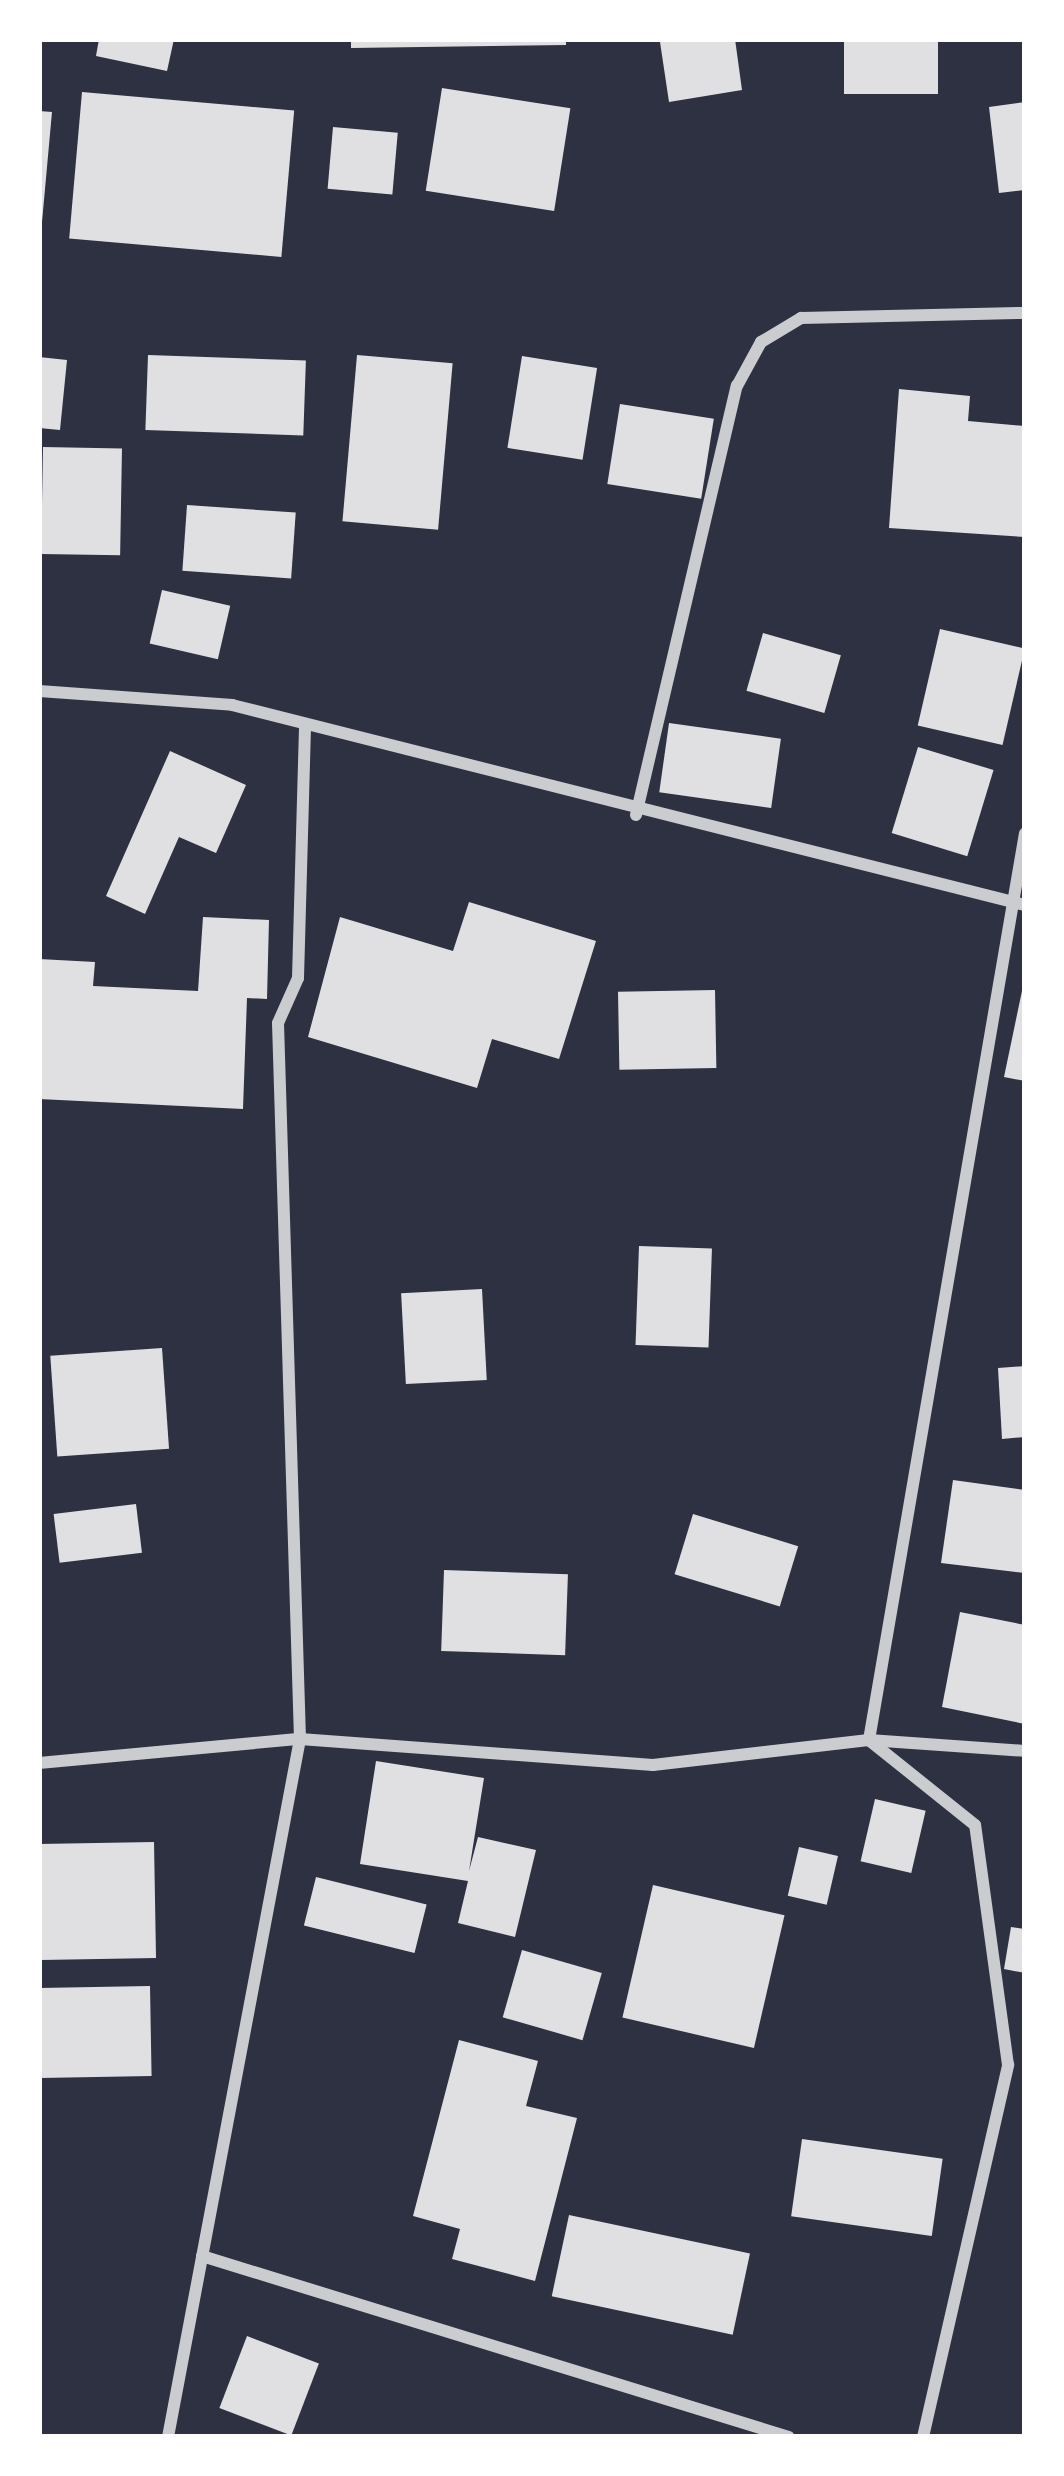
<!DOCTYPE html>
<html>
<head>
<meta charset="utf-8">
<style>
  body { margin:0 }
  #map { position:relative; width:1064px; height:2476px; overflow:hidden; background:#2d3142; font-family:Karla,sans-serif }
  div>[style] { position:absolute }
  .building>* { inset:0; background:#e0e0e3; transform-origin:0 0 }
  .minor>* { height:12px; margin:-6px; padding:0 6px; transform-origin:6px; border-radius:6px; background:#caccd0 }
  span { translate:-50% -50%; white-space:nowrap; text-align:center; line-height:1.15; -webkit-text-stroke:9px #fff; paint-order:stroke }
  .frame { position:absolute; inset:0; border:42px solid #fff; pointer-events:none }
</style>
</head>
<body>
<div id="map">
  <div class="building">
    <div style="clip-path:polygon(99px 39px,174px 39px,167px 71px,96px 56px)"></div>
    <div style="clip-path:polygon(351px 39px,566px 39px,566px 45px,351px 48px)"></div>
    <div style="clip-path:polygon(735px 39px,742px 90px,669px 102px,660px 42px)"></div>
    <div style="left:844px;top:39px;width:94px;height:55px"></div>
    <div style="left:442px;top:88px;width:130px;height:104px;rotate:9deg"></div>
    <div style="left:82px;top:92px;width:213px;height:147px;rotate:5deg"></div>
    <div style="clip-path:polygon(1025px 102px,1025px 190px,999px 193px,989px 107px)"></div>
    <div style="clip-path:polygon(39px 111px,52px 112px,42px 222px,39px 222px)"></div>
    <div style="left:333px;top:127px;width:65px;height:62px;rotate:5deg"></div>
    <div style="left:148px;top:355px;width:158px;height:75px;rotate:2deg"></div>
    <div style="left:357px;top:355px;width:96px;height:167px;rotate:5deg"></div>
    <div style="left:522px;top:356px;width:76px;height:93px;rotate:9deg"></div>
    <div style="clip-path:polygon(39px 357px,67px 360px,60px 430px,39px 428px)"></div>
    <div style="clip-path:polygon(899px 389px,970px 396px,968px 421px,1025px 426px,1025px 537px,889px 528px)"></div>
    <div style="left:620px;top:404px;width:95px;height:81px;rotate:9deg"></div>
    <div style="left:43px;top:447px;width:79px;height:107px;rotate:1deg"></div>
    <div style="left:187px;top:505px;width:109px;height:66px;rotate:4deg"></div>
    <div style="left:162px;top:590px;width:70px;height:55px;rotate:13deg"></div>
    <div style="left:940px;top:629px;width:87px;height:99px;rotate:13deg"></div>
    <div style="left:763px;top:633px;width:81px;height:60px;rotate:16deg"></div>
    <div style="left:669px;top:723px;width:113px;height:70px;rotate:8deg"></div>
    <div style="left:918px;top:747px;width:79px;height:90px;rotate:17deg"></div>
    <div style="clip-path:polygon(170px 751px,246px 785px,216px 853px,179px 837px,145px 914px,106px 896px)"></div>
    <div style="clip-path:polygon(469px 902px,596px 941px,559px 1059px,492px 1039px,477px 1088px,308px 1037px,340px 917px,453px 951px)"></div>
    <div style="clip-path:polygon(203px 917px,269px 920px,267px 999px,247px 998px,243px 1109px,39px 1099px,39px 959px,95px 962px,93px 986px,198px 991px)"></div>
    <div style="clip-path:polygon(1023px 986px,1025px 986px,1025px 1081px,1004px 1077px)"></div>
    <div style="left:715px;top:990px;width:78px;height:97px;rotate:89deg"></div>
    <div style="left:639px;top:1246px;width:73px;height:99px;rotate:2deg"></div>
    <div style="left:482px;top:1289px;width:91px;height:81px;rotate:87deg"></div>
    <div style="left:162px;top:1348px;width:101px;height:112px;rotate:86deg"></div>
    <div style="clip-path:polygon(1025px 1366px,1025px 1437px,1002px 1439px,998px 1368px)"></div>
    <div style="clip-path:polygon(953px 1480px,1025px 1490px,1025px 1573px,941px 1563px)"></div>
    <div style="left:136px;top:1504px;width:49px;height:83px;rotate:83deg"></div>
    <div style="left:693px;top:1514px;width:110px;height:63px;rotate:17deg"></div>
    <div style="left:444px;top:1570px;width:124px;height:81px;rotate:2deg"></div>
    <div style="clip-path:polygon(960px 1612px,1025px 1625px,1025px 1724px,942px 1707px)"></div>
    <div style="clip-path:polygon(376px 1761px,484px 1778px,469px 1871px,478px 1837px,536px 1850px,515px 1937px,458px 1923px,468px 1881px,360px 1864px)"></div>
    <div style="left:875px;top:1799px;width:52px;height:64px;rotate:13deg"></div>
    <div style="left:154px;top:1842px;width:116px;height:115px;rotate:89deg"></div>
    <div style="left:799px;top:1847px;width:40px;height:50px;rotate:13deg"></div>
    <div style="left:316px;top:1877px;width:114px;height:50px;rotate:14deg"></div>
    <div style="left:653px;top:1885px;width:135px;height:136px;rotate:13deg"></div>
    <div style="clip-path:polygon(1011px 1927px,1025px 1929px,1025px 1973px,1004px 1969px)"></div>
    <div style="left:522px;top:1950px;width:83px;height:70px;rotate:16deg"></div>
    <div style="left:150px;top:1986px;width:90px;height:111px;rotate:89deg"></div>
    <div style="clip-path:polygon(459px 2040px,538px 2061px,526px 2106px,577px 2118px,535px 2281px,452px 2259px,460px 2229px,413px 2216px)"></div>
    <div style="left:802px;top:2139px;width:142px;height:78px;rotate:8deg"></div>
    <div style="left:569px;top:2215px;width:185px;height:83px;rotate:12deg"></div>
    <div style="left:247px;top:2336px;width:77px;height:77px;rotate:21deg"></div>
  </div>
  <div class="minor">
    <div style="left:39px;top:691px;width:194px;rotate:4.1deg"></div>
    <div style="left:232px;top:705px;width:818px;rotate:14.16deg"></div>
    <div style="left:636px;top:815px;width:441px;rotate:-76.8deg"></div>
    <div style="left:737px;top:386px;width:50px;rotate:-61.4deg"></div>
    <div style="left:761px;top:342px;width:47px;rotate:-31deg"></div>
    <div style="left:801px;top:318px;width:224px;rotate:-1.3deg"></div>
    <div style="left:39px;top:1763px;width:262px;rotate:-5.3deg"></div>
    <div style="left:300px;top:1739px;width:354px;rotate:4.2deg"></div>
    <div style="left:653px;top:1765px;width:217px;rotate:-6.6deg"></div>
    <div style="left:869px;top:1740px;width:156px;rotate:4deg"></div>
    <div style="left:202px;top:2256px;width:614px;rotate:17.14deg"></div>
    <div style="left:168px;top:2437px;width:710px;rotate:-79.29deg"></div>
    <div style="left:300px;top:1739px;width:716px;rotate:-91.76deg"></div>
    <div style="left:278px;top:1023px;width:49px;rotate:-66deg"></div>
    <div style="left:298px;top:978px;width:249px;rotate:-88.4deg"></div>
    <div style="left:923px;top:2437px;width:382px;rotate:-77.1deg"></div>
    <div style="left:1008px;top:2065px;width:242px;rotate:-97.8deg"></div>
    <div style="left:975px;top:1825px;width:136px;rotate:-141.3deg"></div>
    <div style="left:869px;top:1740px;width:920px;rotate:-80.24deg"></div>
  </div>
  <div class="frame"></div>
</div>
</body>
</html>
